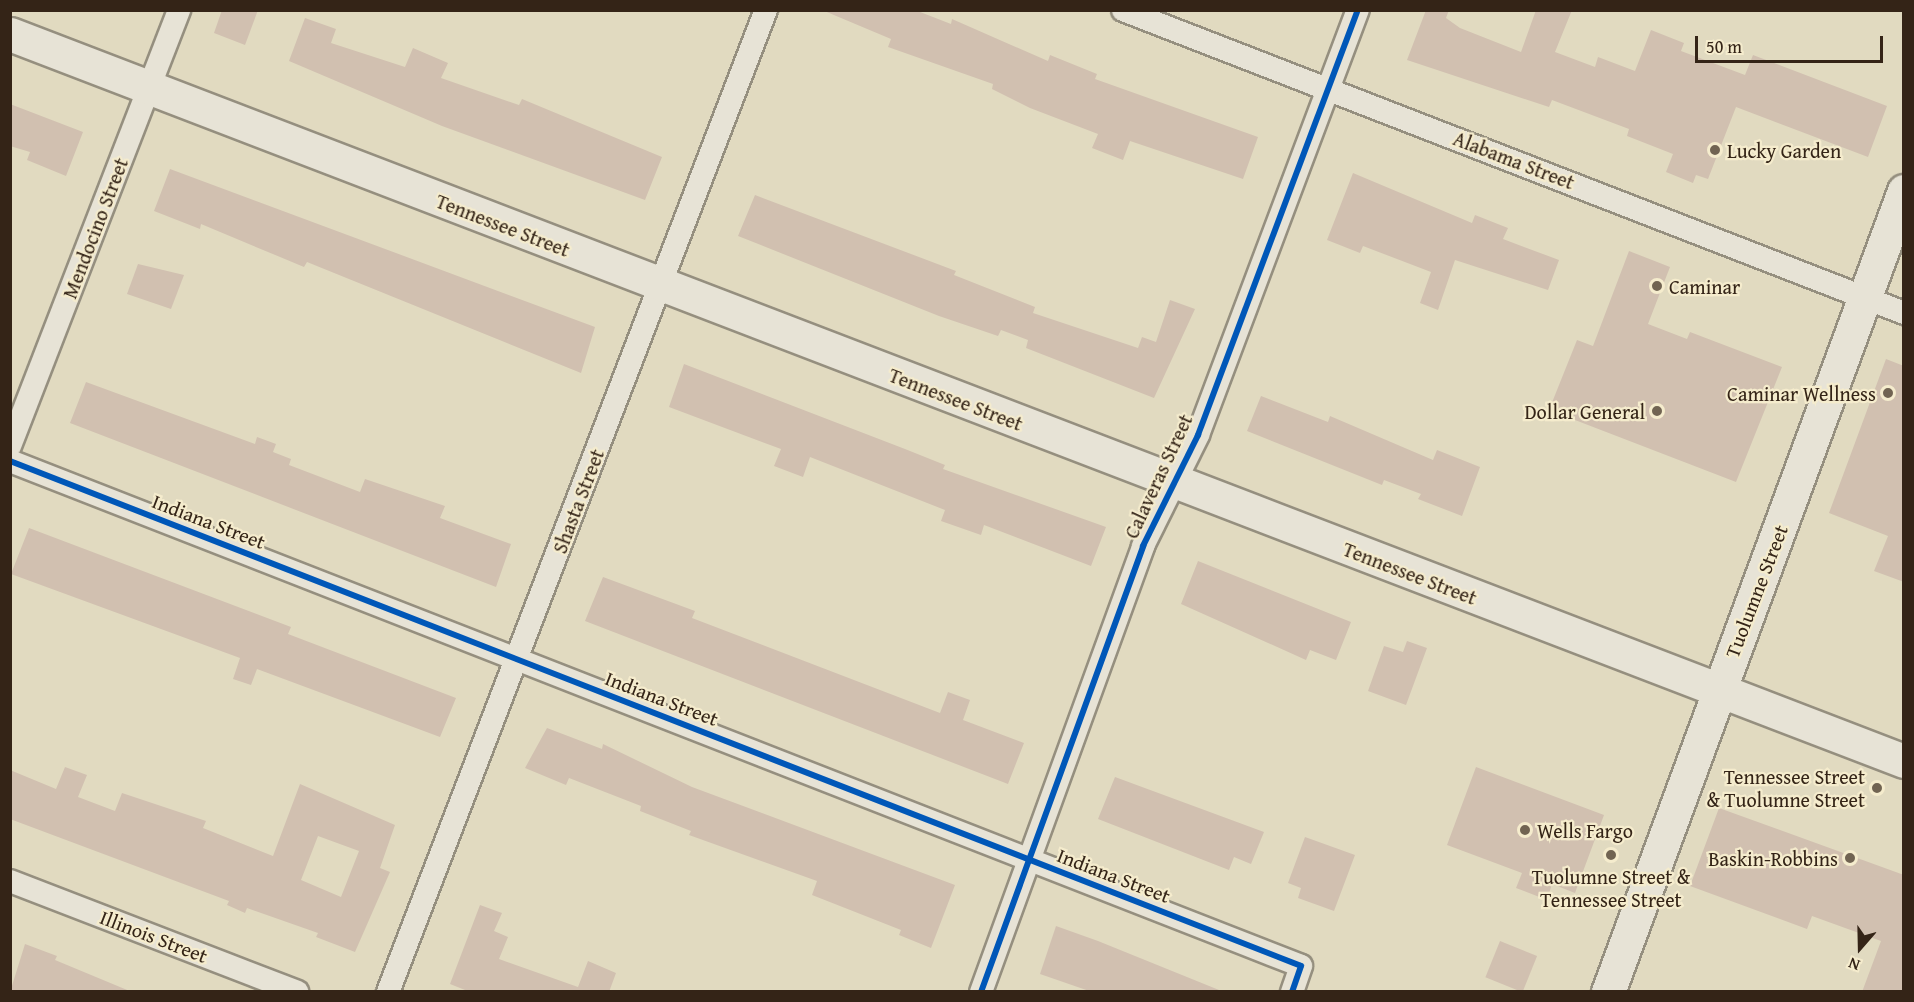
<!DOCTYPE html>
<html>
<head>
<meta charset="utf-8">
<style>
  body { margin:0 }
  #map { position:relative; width:1914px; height:1002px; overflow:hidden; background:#e1dac0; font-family:"Gentium Book Plus",serif }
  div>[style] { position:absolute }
  .building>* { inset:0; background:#d1c0b0; transform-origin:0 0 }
  .roads { filter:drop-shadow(2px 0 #958f7f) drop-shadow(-2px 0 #958f7f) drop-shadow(0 2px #958f7f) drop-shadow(0 -2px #958f7f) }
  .street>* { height:22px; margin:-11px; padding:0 11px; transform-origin:11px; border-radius:11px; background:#e7e3d6 }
  .secondary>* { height:33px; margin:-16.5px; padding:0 16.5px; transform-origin:16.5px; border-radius:16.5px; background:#e7e3d6 }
  .cycleway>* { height:6px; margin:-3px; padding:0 3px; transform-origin:3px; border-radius:3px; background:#0057b8 }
  .dots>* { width:16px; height:16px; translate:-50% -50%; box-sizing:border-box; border:3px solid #f5eccd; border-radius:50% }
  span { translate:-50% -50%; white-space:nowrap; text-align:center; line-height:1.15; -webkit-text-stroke:4.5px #f5eccd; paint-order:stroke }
  .poi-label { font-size:20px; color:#342417 }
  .left { translate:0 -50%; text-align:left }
  .right { translate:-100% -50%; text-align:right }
  .street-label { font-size:20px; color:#342417 }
  .frame { position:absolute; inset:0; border:12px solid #342417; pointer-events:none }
  .north { position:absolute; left:1830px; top:918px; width:60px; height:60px; -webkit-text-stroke:4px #f5eccd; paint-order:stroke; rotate:200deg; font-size:16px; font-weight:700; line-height:24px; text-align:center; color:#342417 }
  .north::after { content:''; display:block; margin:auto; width:21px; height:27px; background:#342417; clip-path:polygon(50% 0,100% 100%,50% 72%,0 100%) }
  .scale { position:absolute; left:1695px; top:36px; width:188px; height:27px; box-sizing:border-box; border:3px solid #342417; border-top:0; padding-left:8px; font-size:18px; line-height:21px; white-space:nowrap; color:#342417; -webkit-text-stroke:4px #f5eccd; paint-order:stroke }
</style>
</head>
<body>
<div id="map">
  <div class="building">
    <div style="clip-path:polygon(222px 10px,258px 10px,245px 45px,214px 33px)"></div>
    <div style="clip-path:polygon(822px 10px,915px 10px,951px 24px,952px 19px,1048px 61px,1050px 55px,1097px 74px,1095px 79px,1258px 137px,1243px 179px,1130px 141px,1123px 160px,1092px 148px,1098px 134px,1030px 108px,992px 89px,993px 84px,888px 47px,891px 39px)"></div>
    <div style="clip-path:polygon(1426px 10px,1449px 10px,1446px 18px,1460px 28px,1521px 52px,1536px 10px,1572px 10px,1555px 52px,1595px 67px,1598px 57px,1635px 71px,1651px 30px,1684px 43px,1681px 51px,1745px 75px,1753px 55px,1887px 106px,1868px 157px,1736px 107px,1708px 179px,1696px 175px,1693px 183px,1666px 172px,1673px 154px,1627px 136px,1629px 129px,1552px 100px,1549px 107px,1407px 60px)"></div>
    <div style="clip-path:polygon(305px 18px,336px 29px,331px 43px,405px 67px,413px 48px,448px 63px,441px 78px,519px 105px,522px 99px,662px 157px,645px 200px,442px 126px,289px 61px)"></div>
    <div style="clip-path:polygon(10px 104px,83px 132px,66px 176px,27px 160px,30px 152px,10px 146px)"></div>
    <div style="clip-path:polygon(170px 169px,595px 327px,581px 373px,307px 262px,304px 267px,201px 224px,200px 229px,154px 211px)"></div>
    <div style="clip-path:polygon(1353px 173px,1472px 223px,1475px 215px,1508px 228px,1503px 239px,1559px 260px,1548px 290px,1455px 260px,1438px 310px,1420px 303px,1431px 272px,1363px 246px,1360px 253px,1327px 240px)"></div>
    <div style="clip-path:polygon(755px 195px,956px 271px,954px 275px,1035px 307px,1033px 313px,1138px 348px,1142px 337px,1156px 342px,1170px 300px,1195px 309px,1154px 398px,1026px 348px,1028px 340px,1001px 330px,998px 336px,939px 316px,738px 236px)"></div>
    <div style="clip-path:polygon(1629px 251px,1670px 267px,1648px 324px,1687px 339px,1690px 332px,1782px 367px,1736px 482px,1549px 410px,1577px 340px,1593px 346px)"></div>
    <div style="clip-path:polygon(138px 264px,184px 275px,171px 309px,127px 294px)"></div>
    <div style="clip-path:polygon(1886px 359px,1904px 366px,1904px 582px,1874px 571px,1888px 536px,1829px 513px)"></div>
    <div style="clip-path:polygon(684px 364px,905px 449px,945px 465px,943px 469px,1106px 527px,1091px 566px,984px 525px,981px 535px,941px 521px,945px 510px,810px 457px,803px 477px,774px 466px,781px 449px,669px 407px)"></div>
    <div style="clip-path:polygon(86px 382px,255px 444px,257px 437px,276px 444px,273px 452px,291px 459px,289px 465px,360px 492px,365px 479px,445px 506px,440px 518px,511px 544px,496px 587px,70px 423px)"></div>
    <div style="clip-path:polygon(1261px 396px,1328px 422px,1330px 416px,1433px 460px,1437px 450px,1480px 467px,1462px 516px,1418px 499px,1421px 494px,1384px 480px,1382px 485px,1247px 431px)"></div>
    <div style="clip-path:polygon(29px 528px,291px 627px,288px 634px,456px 698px,440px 737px,257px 669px,251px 685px,233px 679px,240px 658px,11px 574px)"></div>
    <div style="clip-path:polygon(1198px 561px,1351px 622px,1336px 660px,1310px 650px,1306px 660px,1181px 604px)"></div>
    <div style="clip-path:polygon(603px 577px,695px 611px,692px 618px,940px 713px,948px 692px,970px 700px,963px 720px,1024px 743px,1008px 784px,585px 621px)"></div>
    <div style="clip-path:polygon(1407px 641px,1427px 648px,1406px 705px,1368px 691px,1384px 646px,1403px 652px)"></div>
    <div style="clip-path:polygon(547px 728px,602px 749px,603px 744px,692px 787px,955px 885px,931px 948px,899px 935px,901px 930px,812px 895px,817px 881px,689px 835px,691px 831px,640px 811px,641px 806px,569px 778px,566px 785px,525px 768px)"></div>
    <div style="clip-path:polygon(evenodd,65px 767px,87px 775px,78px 797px,115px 811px,122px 793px,206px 821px,203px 828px,273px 856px,300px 784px,395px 825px,380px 868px,390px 872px,355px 952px,316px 937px,318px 933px,247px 908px,245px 913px,227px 905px,229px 901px,10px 819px,10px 770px,56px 789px,65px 767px,318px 836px,359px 851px,341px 897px,301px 880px,318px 836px)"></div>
    <div style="clip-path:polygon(1476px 767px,1604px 815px,1575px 893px,1552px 884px,1547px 900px,1516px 888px,1522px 873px,1447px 845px)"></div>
    <div style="clip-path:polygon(1115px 777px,1264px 832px,1251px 864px,1234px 857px,1229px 870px,1098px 819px)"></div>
    <div style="clip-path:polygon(1719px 808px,1904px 875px,1904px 992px,1862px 992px,1881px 941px,1812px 916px,1807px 929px,1690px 886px)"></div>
    <div style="clip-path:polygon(1305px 837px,1355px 855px,1334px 911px,1298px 898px,1301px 888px,1288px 883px)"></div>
    <div style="clip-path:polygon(480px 905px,502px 913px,494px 931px,508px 937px,499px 959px,578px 987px,588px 961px,616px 973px,609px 992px,470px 992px,450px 984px)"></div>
    <div style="clip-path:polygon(1056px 926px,1098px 941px,1224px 992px,1092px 992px,1040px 974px)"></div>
    <div style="left:1500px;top:941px;width:40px;height:39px;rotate:22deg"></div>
    <div style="clip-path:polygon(25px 944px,57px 956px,55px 960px,132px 992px,10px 992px)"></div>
  </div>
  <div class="roads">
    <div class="street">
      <div style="left:1123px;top:10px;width:838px;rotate:21.2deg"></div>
      <div style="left:10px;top:446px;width:468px;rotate:-68.8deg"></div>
      <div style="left:10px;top:461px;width:1386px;rotate:21.36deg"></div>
      <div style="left:1301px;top:966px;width:28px;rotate:109deg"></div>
      <div style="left:10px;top:881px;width:308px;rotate:21.1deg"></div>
      <div style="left:388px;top:992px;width:1052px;rotate:-68.95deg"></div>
      <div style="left:981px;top:992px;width:475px;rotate:-70deg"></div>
      <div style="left:1143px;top:546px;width:124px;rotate:-63.6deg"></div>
      <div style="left:1198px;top:435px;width:454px;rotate:-69.4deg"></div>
    </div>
    <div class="secondary">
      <div style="left:10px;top:34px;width:2029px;rotate:21deg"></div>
      <div style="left:1608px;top:992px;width:854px;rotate:-69.72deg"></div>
    </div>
  </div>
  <div class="cycleway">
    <div style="left:10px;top:461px;width:1386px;rotate:21.36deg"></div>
    <div style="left:1301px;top:966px;width:28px;rotate:109deg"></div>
    <div style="left:981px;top:992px;width:475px;rotate:-70deg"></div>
    <div style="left:1143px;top:546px;width:124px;rotate:-63.6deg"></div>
    <div style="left:1198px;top:435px;width:454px;rotate:-69.4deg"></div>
  </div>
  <div class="dots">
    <div style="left:1715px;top:150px;background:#716452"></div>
    <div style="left:1657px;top:286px;background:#716452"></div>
    <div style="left:1888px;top:393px;background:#716452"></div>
    <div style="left:1657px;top:411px;background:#716452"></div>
    <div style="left:1877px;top:788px;background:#716452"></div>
    <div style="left:1525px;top:830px;background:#716452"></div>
    <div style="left:1611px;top:855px;background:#716452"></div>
    <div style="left:1850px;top:858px;background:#716452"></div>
  </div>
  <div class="poi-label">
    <span class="left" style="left:1727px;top:150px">Lucky Garden</span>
    <span class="left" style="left:1669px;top:286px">Caminar</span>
    <span class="right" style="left:1876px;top:393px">Caminar Wellness</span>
    <span class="right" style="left:1645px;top:411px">Dollar General</span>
    <span class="right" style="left:1865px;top:788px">Tennessee Street<br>&amp; Tuolumne Street</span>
    <span class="left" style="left:1537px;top:830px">Wells Fargo</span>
    <span class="right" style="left:1838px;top:858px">Baskin-Robbins</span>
    <span style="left:1611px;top:888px">Tuolumne Street &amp;<br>Tennessee Street</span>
  </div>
  <div class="street-label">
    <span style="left:1514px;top:160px;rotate:21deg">Alabama Street</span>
    <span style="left:503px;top:225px;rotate:21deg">Tennessee Street</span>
    <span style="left:95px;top:228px;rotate:-69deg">Mendocino Street</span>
    <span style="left:956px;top:399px;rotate:21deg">Tennessee Street</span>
    <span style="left:1158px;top:476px;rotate:-65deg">Calaveras Street</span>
    <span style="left:578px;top:501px;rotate:-69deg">Shasta Street</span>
    <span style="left:209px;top:521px;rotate:21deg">Indiana Street</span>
    <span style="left:1410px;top:573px;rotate:21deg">Tennessee Street</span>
    <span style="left:1756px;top:591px;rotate:-69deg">Tuolumne Street</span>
    <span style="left:662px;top:698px;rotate:21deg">Indiana Street</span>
    <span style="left:1114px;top:875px;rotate:21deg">Indiana Street</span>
    <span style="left:154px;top:936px;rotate:21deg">Illinois Street</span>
  </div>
  <div class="frame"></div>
  <div class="north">N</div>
  <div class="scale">50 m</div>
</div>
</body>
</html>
